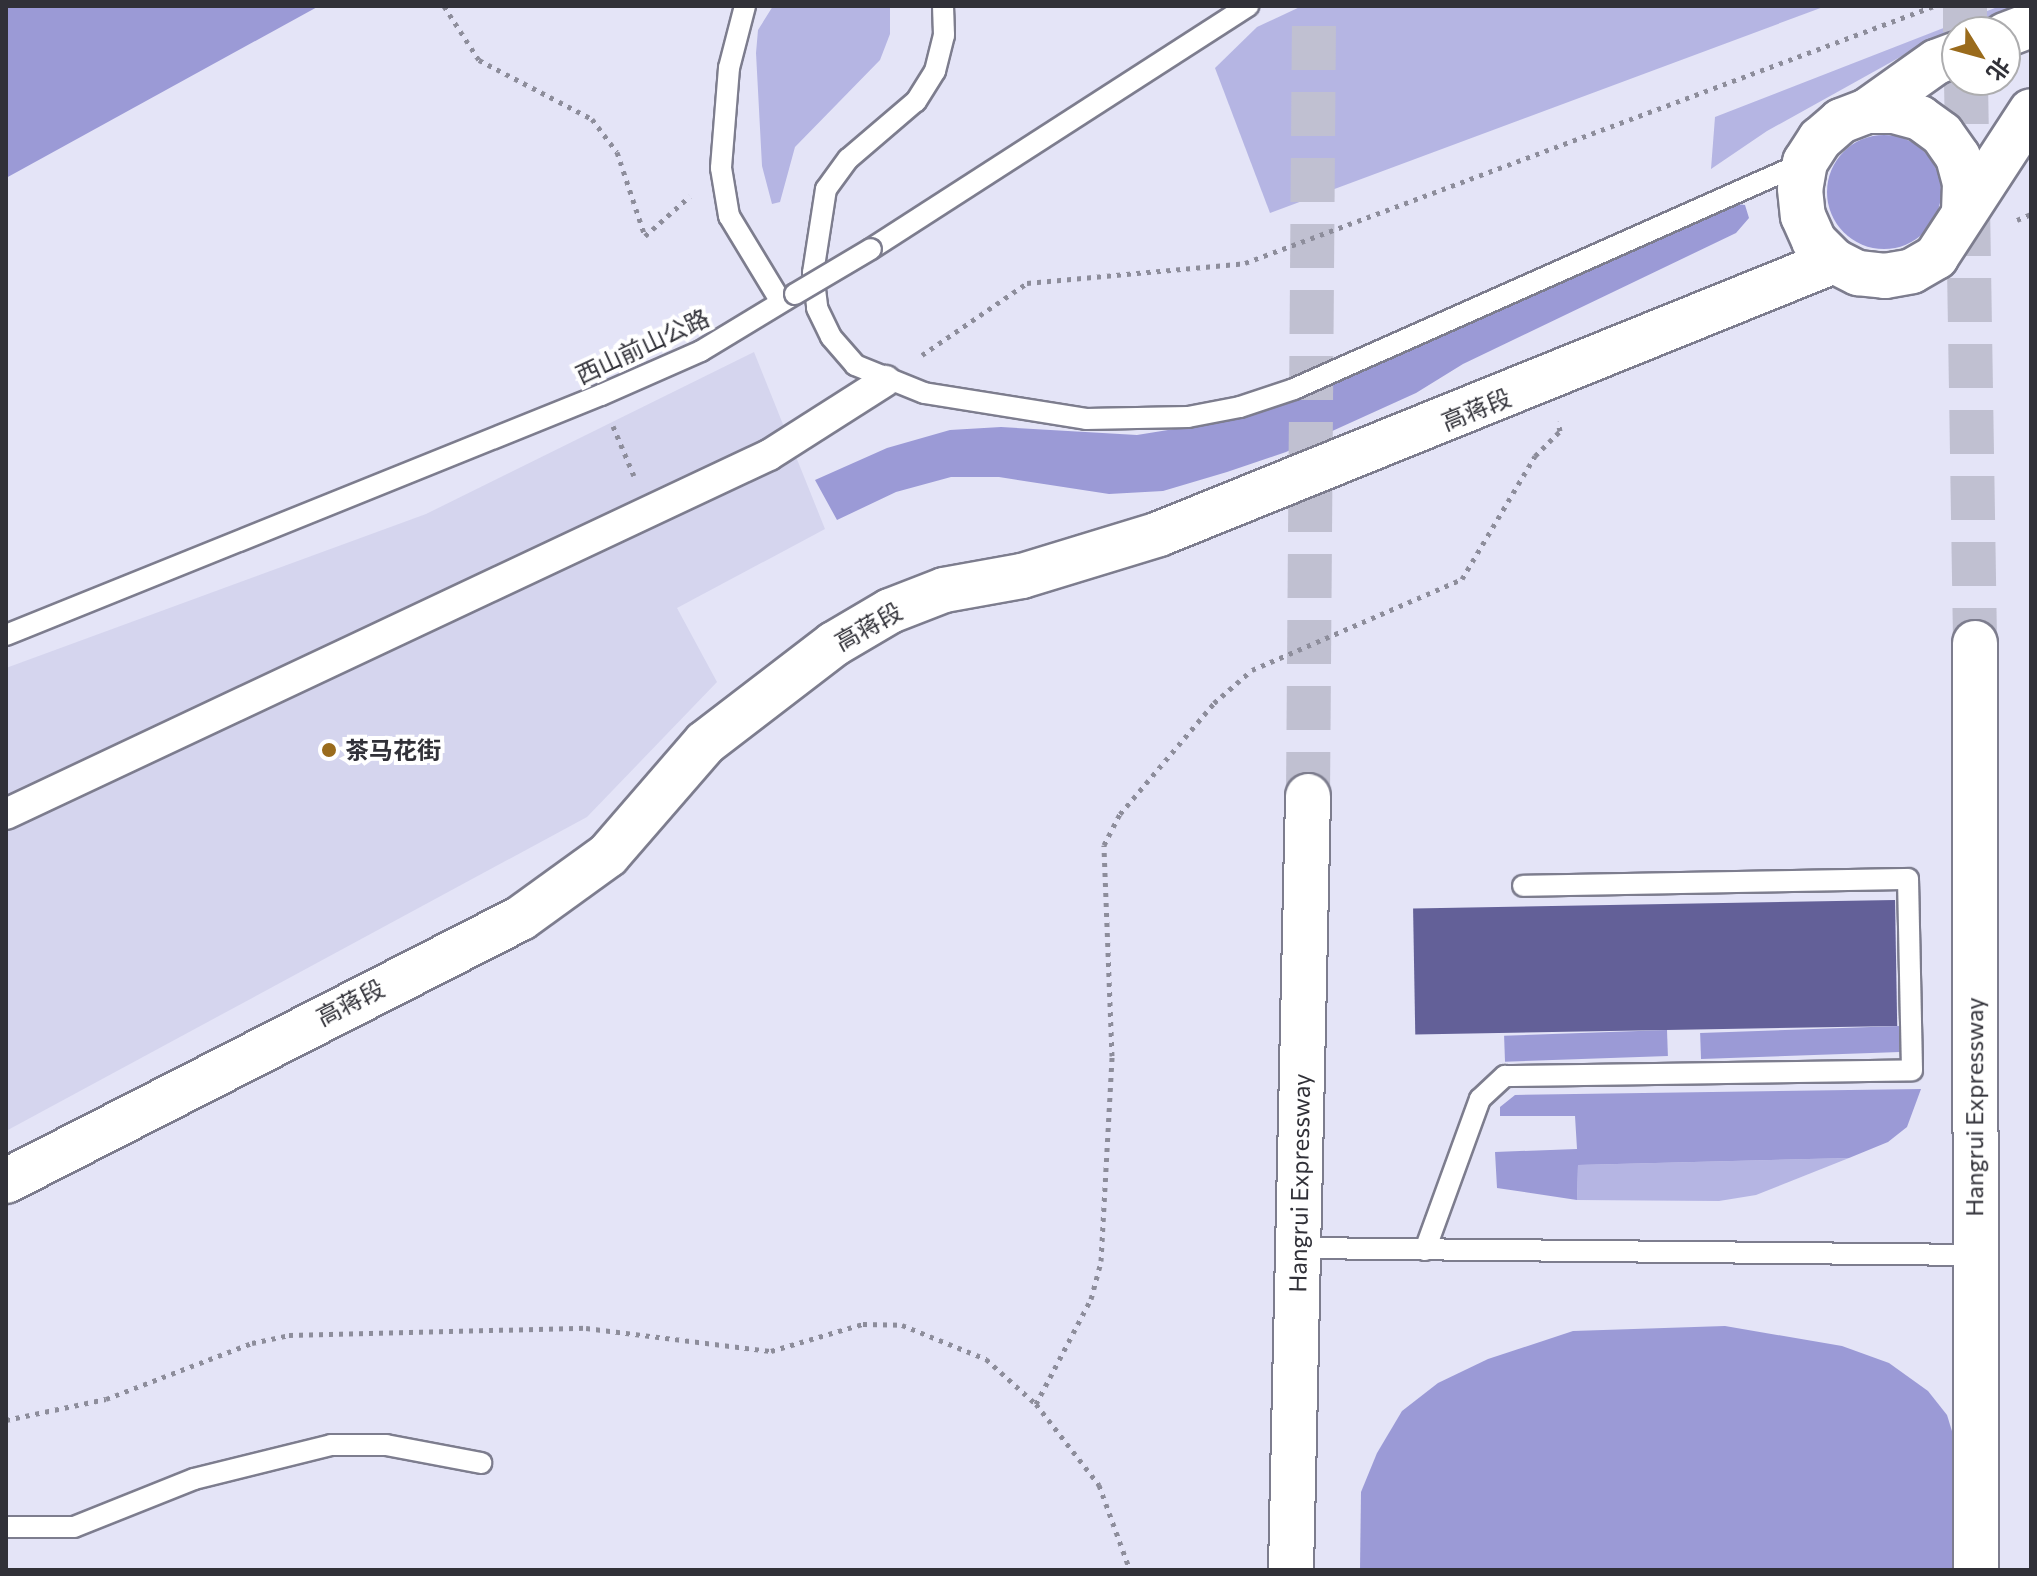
<!DOCTYPE html>
<html>
<head>
<meta charset="utf-8">
<style>
  body { margin:0 }
  #map { position:relative; width:2037px; height:1576px; overflow:hidden; background:#e4e4f7; font-family:Commissioner,"Noto Sans SC",sans-serif }
  div>[style] { position:absolute }
  .built>* { inset:0; background:#d5d5ee }
  .green>* { inset:0; background:#b5b5e3 }
  .forest>* { inset:0; background:#9b9ad6; transform-origin:0 0 }
  .round { border-radius:50% }
  .building>* { inset:0; background:#636098; transform-origin:0 0 }
  .motorway-tunnel>* { height:44px; margin-top:-22px; transform-origin:0; background:repeating-linear-gradient(90deg,#c0c0d1 0 44px,transparent 0 66px) }
  .path>* { height:5px; margin-top:-2.5px; transform-origin:0; background:repeating-linear-gradient(90deg,#8d8d9b 0 4px,transparent 0 10px) }
  .roads { filter:drop-shadow(2px 0 #7d7d8e) drop-shadow(-2px 0 #7d7d8e) drop-shadow(0 2px #7d7d8e) drop-shadow(0 -2px #7d7d8e) }
  .service>* { height:20px; margin:-10px; padding:0 10px; transform-origin:10px; border-radius:10px; background:#fff }
  .pedestrian>* { height:30px; margin:-15px; padding:0 15px; transform-origin:15px; border-radius:15px; background:#fff }
  .secondary>* { height:44px; margin:-22px; padding:0 22px; transform-origin:22px; border-radius:22px; background:#fff }
  .motorway>* { height:44px; margin:-22px; padding:0 22px; transform-origin:22px; border-radius:22px; background:#fff }
  .bridges { filter:drop-shadow(2px 0 #7d7d8e) drop-shadow(-2px 0 #7d7d8e) drop-shadow(0 2px #7d7d8e) drop-shadow(0 -2px #7d7d8e) }
  .service-bridge>* { height:20px; margin:-10px; padding:0 10px; transform-origin:10px; border-radius:10px; background:#fff }
  .dots>* { width:22px; height:22px; translate:-50% -50%; box-sizing:border-box; border:4px solid #fff; border-radius:50% }
  span { translate:-50% -50%; white-space:nowrap; text-align:center; line-height:1.15; -webkit-text-stroke:8px #fff; paint-order:stroke }
  .street-label { font-size:24px; color:#313138 }
  .poi-label { font-size:24px; color:#313138; font-weight:700 }
  .left { translate:0 -50%; text-align:left }
  .frame { position:absolute; inset:0; border:8px solid #313138; pointer-events:none }
  .north { position:absolute; left:1941px; top:16px; width:80px; height:80px; box-sizing:border-box; background:#fff; border:2px solid #adadaf; border-radius:50%; rotate:127deg; font-size:22px; font-weight:700; line-height:32px; text-align:center; color:#313138 }
  .north::after { content:''; display:block; margin:auto; width:28px; height:36px; background:#9a6b1c; clip-path:polygon(50% 0,100% 100%,50% 72%,0 100%) }
</style>
</head>
<body>
<div id="map">
  <div class="built">
    <div style="clip-path:polygon(754px 352px,825px 529px,677px 608px,717px 682px,587px 817px,6px 1131px,6px 668px,426px 514px)"></div>
  </div>
  <div class="green">
    <div style="clip-path:polygon(773px 6px,890px 8px,890px 34px,880px 60px,795px 147px,780px 202px,772px 204px,762px 166px,756px 53px,758px 30px)"></div>
    <div style="clip-path:polygon(1302px 6px,1826px 6px,1270px 213px,1215px 68px,1257px 27px)"></div>
    <div style="clip-path:polygon(2000px 6px,2021px 6px,1938px 36px,1767px 131px,1711px 169px,1715px 117px)"></div>
    <div style="clip-path:polygon(1849px 1158px,1756px 1195px,1719px 1201px,1577px 1200px,1578px 1165px)"></div>
  </div>
  <div class="forest">
    <div style="clip-path:polygon(6px 6px,319px 6px,6px 178px)"></div>
    <div class="round" style="left:1827px;top:135px;width:114px;height:114px"></div>
    <div style="clip-path:polygon(1729px 203px,1745px 205px,1749px 218px,1736px 233px,1463px 364px,1416px 393px,1286px 452px,1227px 472px,1163px 491px,1109px 494px,999px 477px,951px 477px,896px 492px,837px 520px,815px 480px,887px 448px,950px 430px,1001px 427px,1137px 435px,1230px 420px)"></div>
    <div style="left:1899px;top:1026px;width:26px;height:199px;rotate:88deg"></div>
    <div style="left:1667px;top:1030px;width:26px;height:163px;rotate:88deg"></div>
    <div style="clip-path:polygon(1921px 1089px,1907px 1127px,1888px 1142px,1849px 1158px,1578px 1165px,1577px 1200px,1497px 1188px,1495px 1152px,1577px 1149px,1575px 1116px,1500px 1116px,1500px 1107px,1515px 1095px)"></div>
    <div style="clip-path:polygon(1725px 1326px,1842px 1346px,1889px 1363px,1928px 1391px,1947px 1415px,1955px 1441px,1957px 1570px,1360px 1570px,1361px 1492px,1377px 1453px,1402px 1411px,1438px 1383px,1488px 1359px,1573px 1331px)"></div>
  </div>
  <div class="building">
    <div style="left:1895px;top:900px;width:126px;height:482px;rotate:89deg"></div>
  </div>
  <div class="motorway-tunnel">
    <div style="left:1965px;top:6px;width:26px;rotate:90deg"></div>
    <div style="left:1966px;top:80px;width:563px;rotate:89.08deg"></div>
    <div style="left:1308px;top:796px;width:790px;rotate:-89.56deg"></div>
  </div>
  <div class="path">
    <div style="left:444px;top:6px;width:64px;rotate:57.1deg"></div>
    <div style="left:479px;top:60px;width:127px;rotate:27.6deg"></div>
    <div style="left:592px;top:119px;width:41px;rotate:52.9deg"></div>
    <div style="left:617px;top:152px;width:89px;rotate:71.6deg"></div>
    <div style="left:645px;top:236px;width:60px;rotate:-41.6deg"></div>
    <div style="left:2017px;top:220px;width:15px;rotate:-23deg"></div>
    <div style="left:922px;top:355px;width:127px;rotate:-34.4deg"></div>
    <div style="left:1027px;top:283px;width:219px;rotate:-5.2deg"></div>
    <div style="left:1245px;top:263px;width:735px;rotate:-20.46deg"></div>
    <div style="left:613px;top:426px;width:54px;rotate:67.2deg"></div>
    <div style="left:1036px;top:1404px;width:119px;rotate:-62.4deg"></div>
    <div style="left:1091px;top:1299px;width:39px;rotate:-75deg"></div>
    <div style="left:1101px;top:1261px;width:205px;rotate:-86.9deg"></div>
    <div style="left:1112px;top:1056px;width:211px;rotate:-92.2deg"></div>
    <div style="left:1104px;top:845px;width:35px;rotate:-63deg"></div>
    <div style="left:1120px;top:814px;width:145px;rotate:-49.7deg"></div>
    <div style="left:1214px;top:703px;width:50px;rotate:-41deg"></div>
    <div style="left:1252px;top:670px;width:229px;rotate:-23.4deg"></div>
    <div style="left:1462px;top:579px;width:143px;rotate:-59.3deg"></div>
    <div style="left:1535px;top:456px;width:35px;rotate:-45deg"></div>
    <div style="left:1560px;top:431px;width:10px;rotate:-101deg"></div>
    <div style="left:6px;top:1420px;width:102px;rotate:-11.9deg"></div>
    <div style="left:106px;top:1399px;width:156px;rotate:-21deg"></div>
    <div style="left:252px;top:1343px;width:38px;rotate:-12deg"></div>
    <div style="left:289px;top:1335px;width:297px;rotate:-1.4deg"></div>
    <div style="left:586px;top:1328px;width:186px;rotate:7.1deg"></div>
    <div style="left:771px;top:1351px;width:96px;rotate:-16.4deg"></div>
    <div style="left:863px;top:1324px;width:39px;rotate:1deg"></div>
    <div style="left:902px;top:1325px;width:91px;rotate:22deg"></div>
    <div style="left:986px;top:1359px;width:67px;rotate:42deg"></div>
    <div style="left:1036px;top:1404px;width:103px;rotate:52.1deg"></div>
    <div style="left:1099px;top:1485px;width:90px;rotate:70deg"></div>
  </div>
  <div class="roads">
    <div class="service">
      <div style="left:745px;top:6px;width:64px;rotate:104.5deg"></div>
      <div style="left:729px;top:68px;width:100px;rotate:94.6deg"></div>
      <div style="left:721px;top:168px;width:49px;rotate:80.5deg"></div>
      <div style="left:729px;top:216px;width:100px;rotate:58.8deg"></div>
      <div style="left:943px;top:6px;width:29px;rotate:88deg"></div>
      <div style="left:944px;top:35px;width:37px;rotate:104deg"></div>
      <div style="left:935px;top:71px;width:36px;rotate:122deg"></div>
      <div style="left:916px;top:101px;width:89px;rotate:139.5deg"></div>
      <div style="left:848px;top:159px;width:37px;rotate:126deg"></div>
      <div style="left:826px;top:189px;width:85px;rotate:98.8deg"></div>
      <div style="left:813px;top:273px;width:35px;rotate:83deg"></div>
      <div style="left:817px;top:308px;width:32px;rotate:64deg"></div>
      <div style="left:831px;top:337px;width:37px;rotate:49deg"></div>
      <div style="left:855px;top:365px;width:74px;rotate:22.1deg"></div>
      <div style="left:924px;top:393px;width:164px;rotate:9.1deg"></div>
      <div style="left:1086px;top:419px;width:102px;rotate:-1.1deg"></div>
      <div style="left:1188px;top:417px;width:53px;rotate:-10.9deg"></div>
      <div style="left:1240px;top:407px;width:57px;rotate:-18.4deg"></div>
      <div style="left:1294px;top:389px;width:559px;rotate:-23.95deg"></div>
      <div style="left:871px;top:249px;width:449px;rotate:-32.8deg"></div>
      <div style="left:6px;top:635px;width:642px;rotate:-21.97deg"></div>
      <div style="left:601px;top:395px;width:109px;rotate:-23.7deg"></div>
      <div style="left:701px;top:351px;width:110px;rotate:-31.2deg"></div>
      <div style="left:1298px;top:1248px;width:676px;rotate:0.59deg"></div>
      <div style="left:1425px;top:1250px;width:161px;rotate:-70deg"></div>
      <div style="left:1480px;top:1099px;width:34px;rotate:-43deg"></div>
      <div style="left:1505px;top:1076px;width:407px;rotate:-0.8deg"></div>
      <div style="left:1912px;top:1070px;width:191px;rotate:-91.2deg"></div>
      <div style="left:1908px;top:879px;width:385px;rotate:179deg"></div>
      <div style="left:6px;top:1527px;width:68px"></div>
      <div style="left:74px;top:1527px;width:129px;rotate:-21.8deg"></div>
      <div style="left:194px;top:1479px;width:141px;rotate:-13.9deg"></div>
      <div style="left:331px;top:1445px;width:55px"></div>
      <div style="left:386px;top:1445px;width:97px;rotate:10.7deg"></div>
    </div>
    <div class="pedestrian">
      <div style="left:6px;top:814px;width:843px;rotate:-25.2deg"></div>
      <div style="left:769px;top:455px;width:138px;rotate:-32.5deg"></div>
    </div>
    <div class="secondary">
      <div style="left:2005px;top:35px;width:28px;rotate:-21deg"></div>
      <div style="left:1957px;top:54px;width:22px;rotate:159deg"></div>
      <div style="left:1936px;top:62px;width:85px;rotate:144.6deg"></div>
      <div style="left:1867px;top:111px;width:28px;rotate:159deg"></div>
      <div style="left:1841px;top:121px;width:28px;rotate:139deg"></div>
      <div style="left:1820px;top:139px;width:27px;rotate:123deg"></div>
      <div style="left:1805px;top:162px;width:27px;rotate:100deg"></div>
      <div style="left:1800px;top:189px;width:27px;rotate:84deg"></div>
      <div style="left:1803px;top:216px;width:27px;rotate:66deg"></div>
      <div style="left:1814px;top:241px;width:28px;rotate:45deg"></div>
      <div style="left:1834px;top:261px;width:27px;rotate:27deg"></div>
      <div style="left:1858px;top:273px;width:27px;rotate:6deg"></div>
      <div style="left:1885px;top:276px;width:27px;rotate:-10deg"></div>
      <div style="left:1912px;top:271px;width:28px;rotate:-30deg"></div>
      <div style="left:1936px;top:257px;width:174px;rotate:-56.9deg"></div>
      <div style="left:1867px;top:111px;width:27px"></div>
      <div style="left:1894px;top:111px;width:27px;rotate:15deg"></div>
      <div style="left:1920px;top:118px;width:27px;rotate:36deg"></div>
      <div style="left:1942px;top:134px;width:28px;rotate:55deg"></div>
      <div style="left:1958px;top:157px;width:27px;rotate:75deg"></div>
      <div style="left:1965px;top:183px;width:28px;rotate:92deg"></div>
      <div style="left:6px;top:1181px;width:578px;rotate:-27.05deg"></div>
      <div style="left:521px;top:918px;width:107px;rotate:-35.9deg"></div>
      <div style="left:608px;top:855px;width:148px;rotate:-49.1deg"></div>
      <div style="left:705px;top:743px;width:163px;rotate:-37.5deg"></div>
      <div style="left:834px;top:644px;width:65px;rotate:-30.5deg"></div>
      <div style="left:890px;top:611px;width:58px;rotate:-21.3deg"></div>
      <div style="left:944px;top:590px;width:79px;rotate:-10.2deg"></div>
      <div style="left:1022px;top:576px;width:143px;rotate:-17deg"></div>
      <div style="left:1159px;top:534px;width:728px;rotate:-22.02deg"></div>
    </div>
    <div class="motorway">
      <div style="left:1975px;top:643px;width:927px;rotate:89.94deg"></div>
      <div style="left:1291px;top:1570px;width:774px;rotate:-88.74deg"></div>
    </div>
  </div>
  <div class="bridges">
    <div class="service-bridge">
      <div style="left:795px;top:294px;width:88px;rotate:-30.6deg"></div>
    </div>
  </div>
  <div class="dots">
    <div style="left:329px;top:750px;background:#9a6b1c"></div>
  </div>
  <div class="street-label">
    <span style="left:642px;top:346px;rotate:-25deg">西山前山公路</span>
    <span style="left:1476px;top:409px;rotate:-22deg">高蒋段</span>
    <span style="left:868px;top:626px;rotate:-29deg">高蒋段</span>
    <span style="left:350px;top:1002px;rotate:-27deg">高蒋段</span>
    <span style="left:1974px;top:1107px;rotate:-90deg">Hangrui Expressway</span>
    <span style="left:1299px;top:1183px;rotate:-89deg">Hangrui Expressway</span>
  </div>
  <div class="poi-label">
    <span class="left" style="left:345px;top:750px">茶马花街</span>
  </div>
  <div class="frame"></div>
  <div class="north">北</div>
</div>
</body>
</html>
